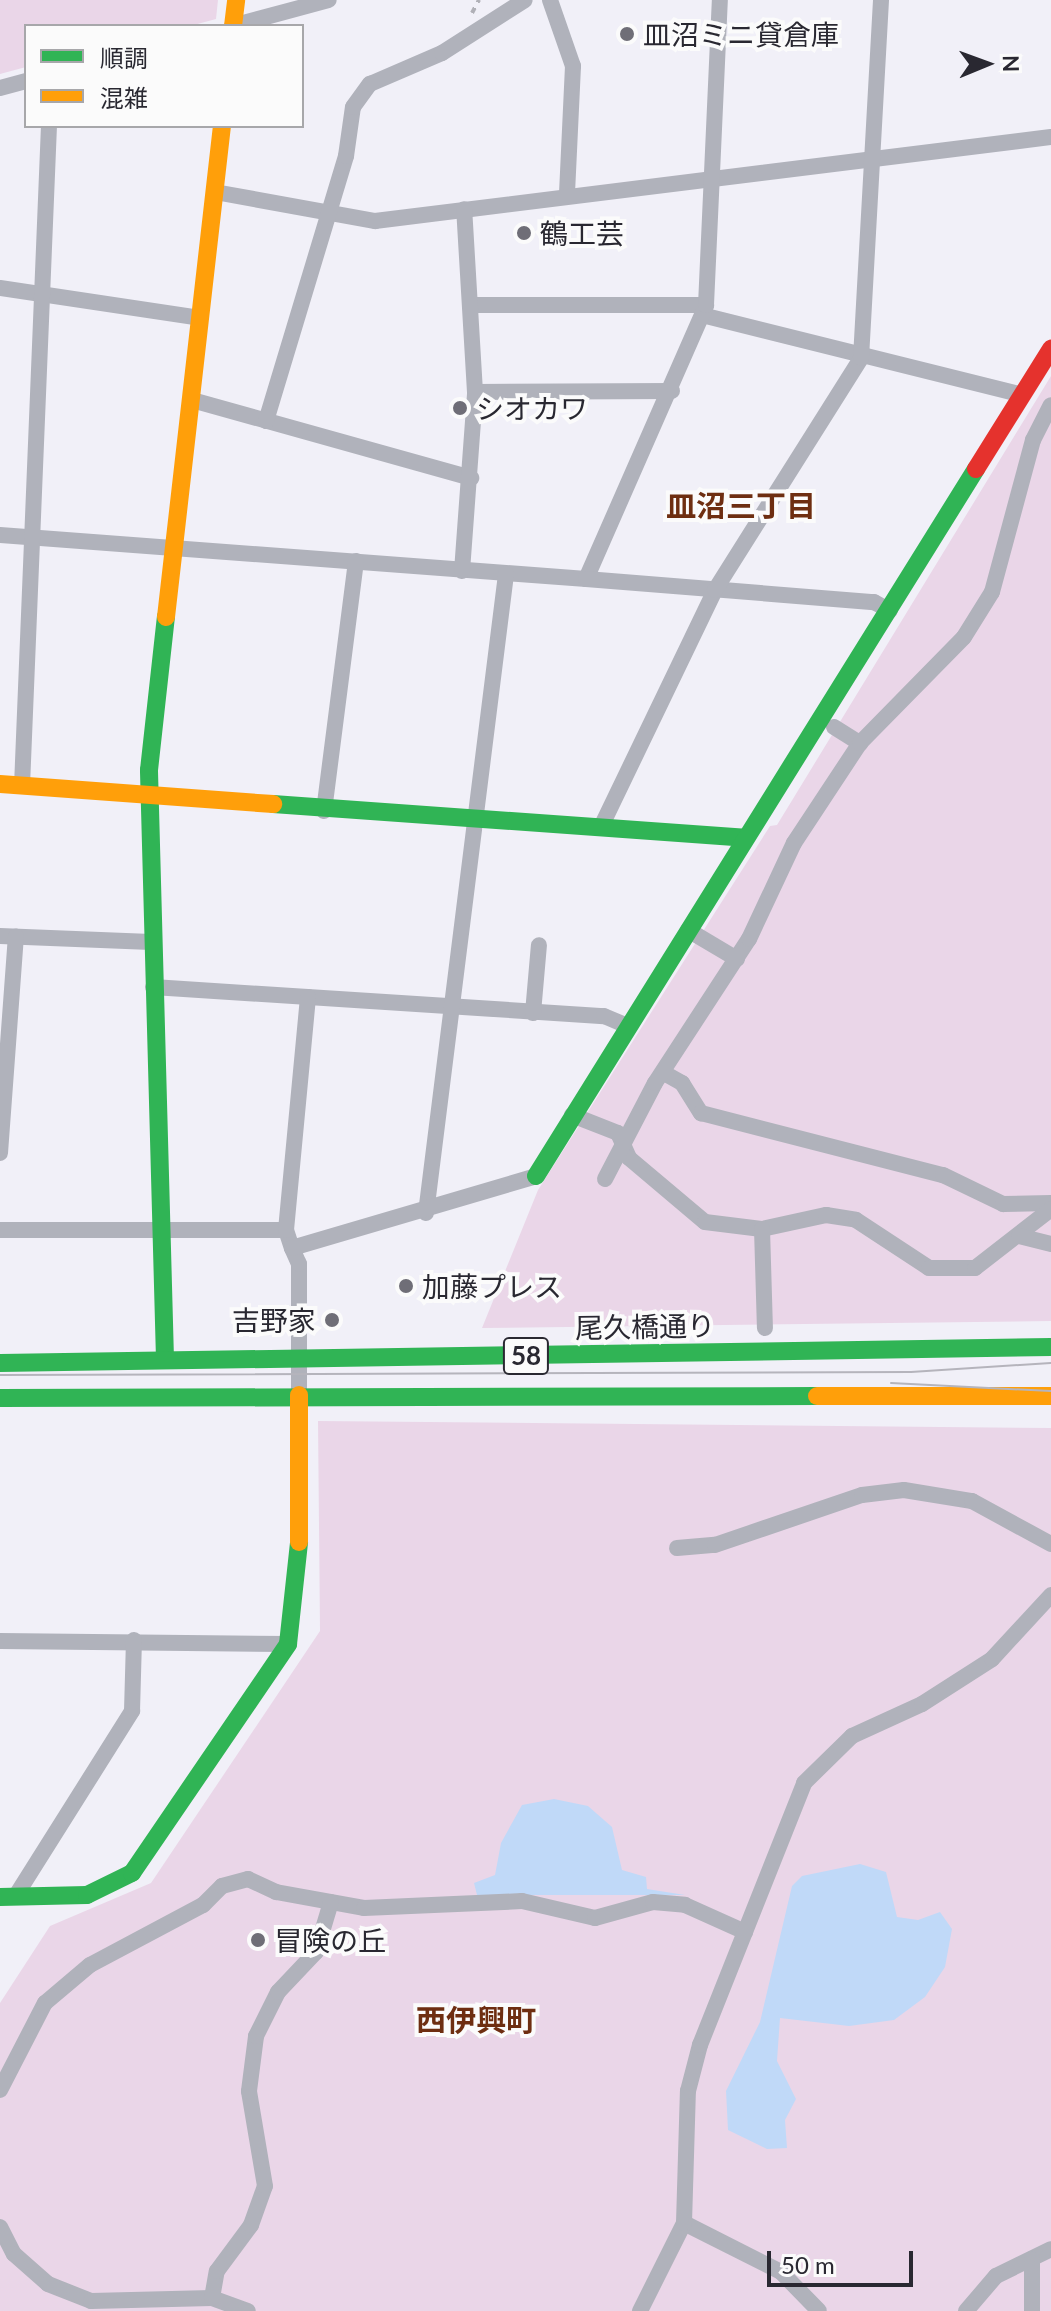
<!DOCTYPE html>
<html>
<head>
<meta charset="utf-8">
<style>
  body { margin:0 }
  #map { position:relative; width:1051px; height:2311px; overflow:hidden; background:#f1f0f8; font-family:Lato,"Noto Sans JP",sans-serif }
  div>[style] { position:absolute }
  .green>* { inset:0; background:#ead6e8 }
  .water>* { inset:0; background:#c0d9f8 }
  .path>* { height:4px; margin-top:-2px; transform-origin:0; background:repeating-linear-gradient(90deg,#b0b0b7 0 6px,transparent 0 12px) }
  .street>* { height:16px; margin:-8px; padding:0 8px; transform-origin:8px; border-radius:8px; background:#b0b2bb }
  .fast>* { height:18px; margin:-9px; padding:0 9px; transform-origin:9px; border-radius:9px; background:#30b455 }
  .slow>* { height:18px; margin:-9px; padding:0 9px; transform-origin:9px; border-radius:9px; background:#ff9f0a }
  .jam>* { height:18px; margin:-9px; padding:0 9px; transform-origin:9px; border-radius:9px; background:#e5322d }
  .tram>* { height:2px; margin:-1px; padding:0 1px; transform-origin:1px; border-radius:1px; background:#b5b4bc }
  .dots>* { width:22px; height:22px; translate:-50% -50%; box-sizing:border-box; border:4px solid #fbfbfb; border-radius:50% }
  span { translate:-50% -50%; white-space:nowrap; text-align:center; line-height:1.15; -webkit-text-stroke:8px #fbfbfb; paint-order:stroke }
  .shield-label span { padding:2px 6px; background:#fbfbfb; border:2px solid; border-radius:6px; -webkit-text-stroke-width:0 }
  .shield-label { font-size:26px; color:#292831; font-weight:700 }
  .poi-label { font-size:28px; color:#292831 }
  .left { translate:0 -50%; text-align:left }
  .right { translate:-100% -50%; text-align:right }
  .street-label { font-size:28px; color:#292831 }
  .neighbourhood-label { font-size:30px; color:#6e2e11; font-weight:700 }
  .legend { position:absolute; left:24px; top:24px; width:280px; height:104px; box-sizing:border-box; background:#fbfbfb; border:2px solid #a7a7aa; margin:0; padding:10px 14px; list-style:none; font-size:24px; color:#292831 }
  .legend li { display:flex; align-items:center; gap:16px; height:40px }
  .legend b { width:40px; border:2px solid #a7a7aa }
  .north { position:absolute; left:947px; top:24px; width:80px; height:80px; -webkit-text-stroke:6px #fbfbfb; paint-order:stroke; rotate:89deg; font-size:22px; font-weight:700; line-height:32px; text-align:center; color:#292831 }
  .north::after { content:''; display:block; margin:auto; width:28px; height:36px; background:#292831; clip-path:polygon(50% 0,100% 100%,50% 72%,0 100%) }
  .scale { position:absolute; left:767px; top:2251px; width:146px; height:36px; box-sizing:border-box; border:4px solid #292831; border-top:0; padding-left:10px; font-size:24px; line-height:28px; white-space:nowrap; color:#292831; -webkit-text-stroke:6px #fbfbfb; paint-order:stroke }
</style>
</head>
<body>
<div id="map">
  <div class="green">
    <div style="clip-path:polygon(0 0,218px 0,216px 19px,190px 26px,26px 26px,26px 67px,0 74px)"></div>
    <div style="clip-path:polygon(1051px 376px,1051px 1321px,482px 1328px,538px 1190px,770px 826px,777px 825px)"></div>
    <div style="clip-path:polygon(318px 1421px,1051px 1428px,1051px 2311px,0 2311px,0 2003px,50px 1926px,151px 1883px,320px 1631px)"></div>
  </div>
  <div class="water">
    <div style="clip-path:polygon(554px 1799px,588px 1806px,612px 1827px,622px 1870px,646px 1877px,647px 1889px,685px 1895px,477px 1895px,474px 1883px,495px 1875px,501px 1843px,522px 1805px)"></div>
    <div style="clip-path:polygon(860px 1864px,886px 1872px,897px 1917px,918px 1920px,940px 1912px,952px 1929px,945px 1967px,925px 1997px,894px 2020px,849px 2026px,780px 2018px,777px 2061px,796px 2099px,785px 2120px,787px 2148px,767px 2149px,728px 2130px,726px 2091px,760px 2022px,792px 1886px,802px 1876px)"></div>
  </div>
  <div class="path">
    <div style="left:472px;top:13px;width:15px;rotate:-62deg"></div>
  </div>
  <div class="street">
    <div style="left:550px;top:0;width:70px;rotate:70.8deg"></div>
    <div style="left:573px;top:66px;width:129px;rotate:92.7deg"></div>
    <div style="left:232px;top:26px;width:100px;rotate:-15deg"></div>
    <div style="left:0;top:88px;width:27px;rotate:-15deg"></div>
    <div style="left:215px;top:192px;width:163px;rotate:10.3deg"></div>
    <div style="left:375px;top:221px;width:681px;rotate:-7.08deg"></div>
    <div style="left:0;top:288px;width:202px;rotate:8.5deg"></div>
    <div style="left:471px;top:305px;width:235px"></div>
    <div style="left:702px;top:315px;width:330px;rotate:14deg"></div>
    <div style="left:475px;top:392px;width:197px;rotate:-0.3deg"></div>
    <div style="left:192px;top:400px;width:290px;rotate:15.6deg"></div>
    <div style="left:266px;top:421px;width:277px;rotate:-73.2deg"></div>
    <div style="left:346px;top:156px;width:49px;rotate:-81.9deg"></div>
    <div style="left:353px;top:107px;width:29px;rotate:-54deg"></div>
    <div style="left:370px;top:84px;width:78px;rotate:-23.3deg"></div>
    <div style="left:442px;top:53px;width:98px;rotate:-32.6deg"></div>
    <div style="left:0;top:535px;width:588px;rotate:4.29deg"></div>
    <div style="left:586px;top:579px;width:299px;rotate:-66.3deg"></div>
    <div style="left:706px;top:305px;width:305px;rotate:-87.4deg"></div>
    <div style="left:462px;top:571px;width:179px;rotate:-85.8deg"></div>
    <div style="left:475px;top:392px;width:183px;rotate:-93.4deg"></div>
    <div style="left:586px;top:579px;width:289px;rotate:4.6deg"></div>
    <div style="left:874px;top:602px;width:18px;rotate:29deg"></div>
    <div style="left:834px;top:727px;width:31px;rotate:32deg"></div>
    <div style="left:22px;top:786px;width:661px;rotate:-87.66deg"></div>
    <div style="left:324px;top:811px;width:252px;rotate:-82.7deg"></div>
    <div style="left:601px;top:827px;width:263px;rotate:-64.3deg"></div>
    <div style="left:715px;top:590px;width:274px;rotate:-57.8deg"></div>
    <div style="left:861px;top:358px;width:359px;rotate:-86.8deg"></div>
    <div style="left:688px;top:930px;width:57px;rotate:30.6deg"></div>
    <div style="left:0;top:936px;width:151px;rotate:2.3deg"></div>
    <div style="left:153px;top:987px;width:452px;rotate:3.7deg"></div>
    <div style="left:604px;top:1016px;width:26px;rotate:23deg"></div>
    <div style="left:533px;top:1013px;width:68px;rotate:-85deg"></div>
    <div style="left:664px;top:1073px;width:21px;rotate:29deg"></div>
    <div style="left:682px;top:1083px;width:36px;rotate:58deg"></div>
    <div style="left:701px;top:1113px;width:250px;rotate:14.4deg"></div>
    <div style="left:943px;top:1175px;width:67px;rotate:25.8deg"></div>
    <div style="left:1003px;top:1204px;width:48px;rotate:-1.2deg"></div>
    <div style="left:572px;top:1115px;width:49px;rotate:21.4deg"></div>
    <div style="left:618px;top:1133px;width:27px;rotate:66deg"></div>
    <div style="left:629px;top:1158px;width:99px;rotate:40.1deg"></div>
    <div style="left:705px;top:1222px;width:57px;rotate:7deg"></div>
    <div style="left:762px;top:1229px;width:66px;rotate:-12.3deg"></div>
    <div style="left:826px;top:1215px;width:30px;rotate:9deg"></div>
    <div style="left:856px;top:1220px;width:87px;rotate:33.3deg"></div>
    <div style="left:929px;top:1268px;width:46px"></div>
    <div style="left:975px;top:1268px;width:96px;rotate:-37.8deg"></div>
    <div style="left:0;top:1153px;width:217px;rotate:-85.8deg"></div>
    <div style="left:605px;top:1179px;width:108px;rotate:-62.5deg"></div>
    <div style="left:655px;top:1083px;width:172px;rotate:-56.9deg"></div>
    <div style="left:749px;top:939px;width:106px;rotate:-64.9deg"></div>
    <div style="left:794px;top:843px;width:120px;rotate:-56.6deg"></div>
    <div style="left:860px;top:743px;width:148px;rotate:-45.5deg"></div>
    <div style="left:964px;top:637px;width:53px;rotate:-58.1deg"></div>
    <div style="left:992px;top:592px;width:157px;rotate:-74.9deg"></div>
    <div style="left:1033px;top:440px;width:39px;rotate:-63deg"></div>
    <div style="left:426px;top:1213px;width:644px;rotate:-82.86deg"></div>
    <div style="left:762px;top:1229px;width:99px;rotate:88.3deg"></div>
    <div style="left:0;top:1230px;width:286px"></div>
    <div style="left:286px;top:1230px;width:19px;rotate:72deg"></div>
    <div style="left:286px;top:1230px;width:234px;rotate:-84.6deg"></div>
    <div style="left:1019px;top:1236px;width:33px;rotate:14deg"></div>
    <div style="left:299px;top:1395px;width:131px;rotate:-90deg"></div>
    <div style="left:299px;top:1264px;width:17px;rotate:-114deg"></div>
    <div style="left:292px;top:1248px;width:254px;rotate:-16.4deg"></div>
    <div style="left:677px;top:1548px;width:38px;rotate:-5deg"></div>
    <div style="left:715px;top:1545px;width:155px;rotate:-18.8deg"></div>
    <div style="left:862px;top:1495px;width:42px;rotate:-6.8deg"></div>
    <div style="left:904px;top:1490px;width:69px;rotate:9.2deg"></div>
    <div style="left:972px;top:1501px;width:90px;rotate:28.6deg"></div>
    <div style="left:0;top:1641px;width:288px;rotate:0.6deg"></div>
    <div style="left:15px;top:1897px;width:220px;rotate:-57.8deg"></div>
    <div style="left:132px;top:1711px;width:71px;rotate:-88.4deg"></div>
    <div style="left:0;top:2090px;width:98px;rotate:-62.7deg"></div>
    <div style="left:45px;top:2003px;width:59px;rotate:-40.2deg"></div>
    <div style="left:90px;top:1965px;width:128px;rotate:-28deg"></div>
    <div style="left:203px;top:1905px;width:27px;rotate:-45deg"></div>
    <div style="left:222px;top:1886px;width:27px;rotate:-15deg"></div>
    <div style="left:248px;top:1879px;width:31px;rotate:25deg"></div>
    <div style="left:276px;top:1892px;width:89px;rotate:10.3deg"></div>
    <div style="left:364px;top:1908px;width:158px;rotate:-2.5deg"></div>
    <div style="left:522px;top:1901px;width:75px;rotate:13.1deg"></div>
    <div style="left:595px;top:1918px;width:60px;rotate:-15.4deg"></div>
    <div style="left:653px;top:1902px;width:32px;rotate:5deg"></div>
    <div style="left:685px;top:1905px;width:66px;rotate:24.2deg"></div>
    <div style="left:684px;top:2223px;width:109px;rotate:26.8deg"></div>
    <div style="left:781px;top:2272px;width:54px;rotate:45.7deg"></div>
    <div style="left:0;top:2227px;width:30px;rotate:63deg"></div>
    <div style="left:14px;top:2254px;width:45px;rotate:41.4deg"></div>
    <div style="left:48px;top:2284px;width:46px;rotate:21.6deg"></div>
    <div style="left:91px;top:2301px;width:121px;rotate:-1.4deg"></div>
    <div style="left:212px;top:2298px;width:38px;rotate:20deg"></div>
    <div style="left:212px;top:2298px;width:27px;rotate:-80deg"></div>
    <div style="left:217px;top:2271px;width:57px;rotate:-53.5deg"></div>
    <div style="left:251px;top:2225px;width:41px;rotate:-70.3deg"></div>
    <div style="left:265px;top:2186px;width:96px;rotate:-99.6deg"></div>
    <div style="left:249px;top:2091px;width:55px;rotate:-82.7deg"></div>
    <div style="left:256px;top:2036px;width:49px;rotate:-63.4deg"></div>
    <div style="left:278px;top:1992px;width:55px;rotate:-46.5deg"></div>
    <div style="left:316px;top:1952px;width:52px;rotate:-73.3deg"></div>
    <div style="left:640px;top:2311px;width:98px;rotate:-63.4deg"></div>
    <div style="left:684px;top:2223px;width:132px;rotate:-88.3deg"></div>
    <div style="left:688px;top:2091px;width:48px;rotate:-75.4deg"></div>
    <div style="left:700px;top:2045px;width:282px;rotate:-68.3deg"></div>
    <div style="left:804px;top:1783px;width:67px;rotate:-44.4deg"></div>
    <div style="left:852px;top:1736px;width:77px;rotate:-24.6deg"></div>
    <div style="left:922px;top:1704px;width:83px;rotate:-32.7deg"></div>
    <div style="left:992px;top:1659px;width:87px;rotate:-47.3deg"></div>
    <div style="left:966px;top:2311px;width:46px;rotate:-49.4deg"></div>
    <div style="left:996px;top:2276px;width:61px;rotate:-26.1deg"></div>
    <div style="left:1032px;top:2311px;width:52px;rotate:-90deg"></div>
  </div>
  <div class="fast">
    <div style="left:273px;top:804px;width:473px;rotate:4.1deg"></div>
    <div style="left:536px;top:1176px;width:833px;rotate:-58.1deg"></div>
    <div style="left:165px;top:1359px;width:589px;rotate:-91.56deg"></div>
    <div style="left:149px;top:770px;width:154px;rotate:-83.7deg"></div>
    <div style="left:0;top:1363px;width:1051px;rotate:-0.87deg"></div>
    <div style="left:0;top:1398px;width:817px;rotate:-0.14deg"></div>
    <div style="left:0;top:1897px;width:87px;rotate:-1.3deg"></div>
    <div style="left:87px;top:1895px;width:50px;rotate:-26.1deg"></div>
    <div style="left:132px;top:1873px;width:277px;rotate:-55.7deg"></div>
    <div style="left:288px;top:1644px;width:103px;rotate:-83.8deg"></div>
  </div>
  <div class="slow">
    <div style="left:233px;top:26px;width:26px;rotate:-83deg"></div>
    <div style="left:166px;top:617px;width:494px;rotate:-83.5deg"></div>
    <div style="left:0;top:784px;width:274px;rotate:4.2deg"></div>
    <div style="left:299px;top:1395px;width:147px;rotate:90deg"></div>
    <div style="left:817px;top:1396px;width:234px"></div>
  </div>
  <div class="jam">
    <div style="left:976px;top:469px;width:142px;rotate:-58deg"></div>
  </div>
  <div class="tram">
    <div style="left:0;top:1375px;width:911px;rotate:-0.19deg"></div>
    <div style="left:911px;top:1372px;width:140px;rotate:-3.7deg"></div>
    <div style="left:891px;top:1383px;width:160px;rotate:2.9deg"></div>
  </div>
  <div class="dots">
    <div style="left:627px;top:34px;background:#6f6e77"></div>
    <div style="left:524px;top:233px;background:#6f6e77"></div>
    <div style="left:460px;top:408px;background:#6f6e77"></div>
    <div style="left:406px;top:1286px;background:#6f6e77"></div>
    <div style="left:332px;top:1320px;background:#6f6e77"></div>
    <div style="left:258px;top:1940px;background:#6f6e77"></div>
  </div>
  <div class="shield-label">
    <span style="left:526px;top:1356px">58</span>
  </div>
  <div class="poi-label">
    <span class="left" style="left:643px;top:34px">皿沼ミニ貸倉庫</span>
    <span class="left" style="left:540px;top:233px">鶴工芸</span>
    <span class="left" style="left:476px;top:408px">シオカワ</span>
    <span class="left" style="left:422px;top:1286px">加藤プレス</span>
    <span class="right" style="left:316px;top:1320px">吉野家</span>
    <span class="left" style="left:274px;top:1940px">冒険の丘</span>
  </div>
  <div class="street-label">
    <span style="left:645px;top:1326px;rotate:-1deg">尾久橋通り</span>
  </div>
  <div class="neighbourhood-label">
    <span style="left:741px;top:505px">皿沼三丁目</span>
    <span style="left:476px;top:2019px">西伊興町</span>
  </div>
  <ul class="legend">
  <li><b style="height:10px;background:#30b455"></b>順調</li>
  <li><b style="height:10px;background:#ff9f0a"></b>混雑</li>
  </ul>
  <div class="north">N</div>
  <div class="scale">50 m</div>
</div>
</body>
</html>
